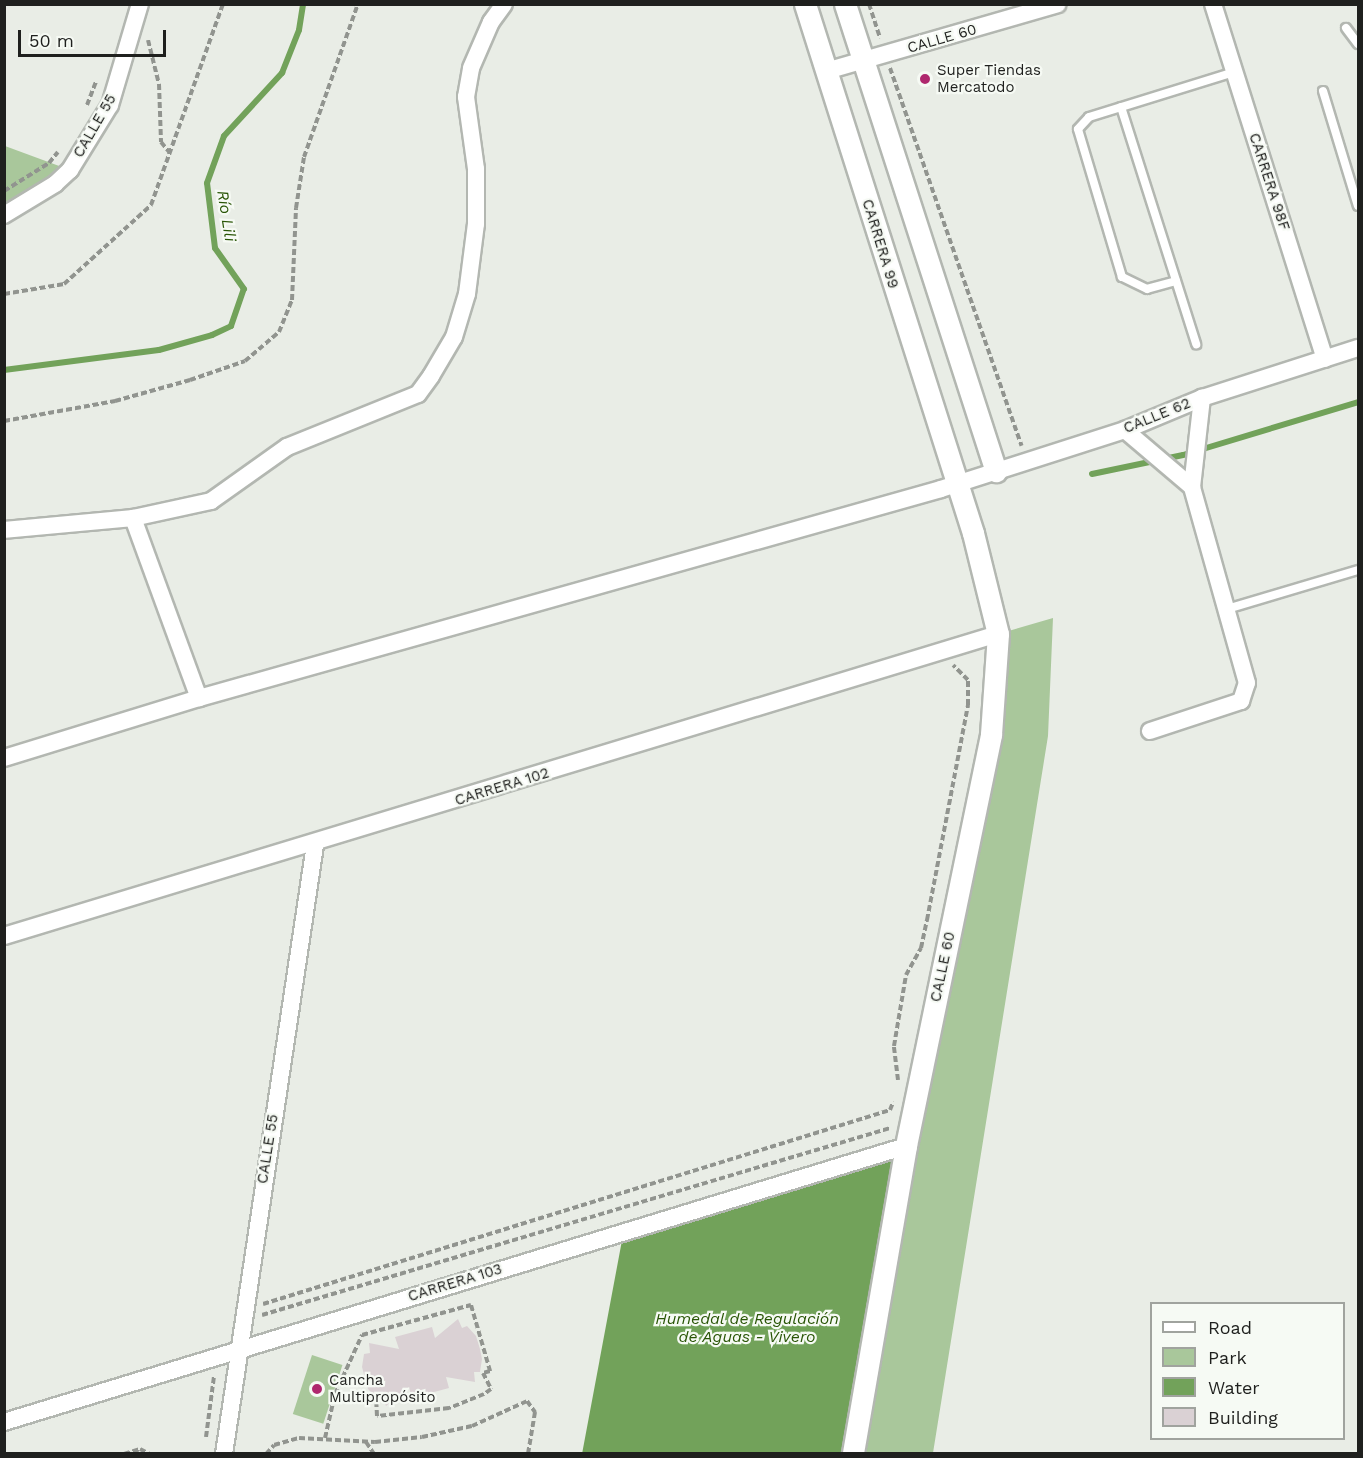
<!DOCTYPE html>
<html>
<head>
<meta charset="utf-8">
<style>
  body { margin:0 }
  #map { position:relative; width:1363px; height:1458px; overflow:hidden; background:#e9ede6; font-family:"Work Sans",sans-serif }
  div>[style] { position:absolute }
  .green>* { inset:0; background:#a9c79b; transform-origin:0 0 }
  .water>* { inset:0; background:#72a25a }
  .stream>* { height:6px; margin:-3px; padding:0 3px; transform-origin:3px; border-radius:3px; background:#72a25a }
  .building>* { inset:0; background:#dad1d4 }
  .path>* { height:4px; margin-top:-2px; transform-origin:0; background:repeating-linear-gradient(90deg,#91948f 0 6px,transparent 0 9px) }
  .roads { filter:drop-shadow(2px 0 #b3b7b1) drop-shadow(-2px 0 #b3b7b1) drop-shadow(0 2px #b3b7b1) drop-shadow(0 -2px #b3b7b1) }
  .service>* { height:8px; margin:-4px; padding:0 4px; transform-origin:4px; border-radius:4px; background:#fff }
  .minor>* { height:16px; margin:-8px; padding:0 8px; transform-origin:8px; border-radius:8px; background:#fff }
  .tertiary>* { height:21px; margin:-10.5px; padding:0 10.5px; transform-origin:10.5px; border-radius:10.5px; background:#fff }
  .dots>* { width:16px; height:16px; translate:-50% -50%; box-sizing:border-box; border:3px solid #f6faf4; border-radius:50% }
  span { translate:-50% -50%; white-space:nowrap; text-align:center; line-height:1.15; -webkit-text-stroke:4.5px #f6faf4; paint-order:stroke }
  .street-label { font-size:15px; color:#1f201e }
  .poi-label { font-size:15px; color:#1f201e }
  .left { translate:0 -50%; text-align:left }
  .water-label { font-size:16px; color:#295506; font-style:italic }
  .frame { position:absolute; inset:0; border:6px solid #1f201e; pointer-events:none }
  .legend { position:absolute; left:1150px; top:1302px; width:195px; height:138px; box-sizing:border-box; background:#f6faf4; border:2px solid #a0a39e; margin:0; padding:8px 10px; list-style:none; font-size:18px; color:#1f201e }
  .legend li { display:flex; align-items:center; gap:12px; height:30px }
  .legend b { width:30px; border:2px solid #a0a39e }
  .scale { position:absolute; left:18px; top:30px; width:148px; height:27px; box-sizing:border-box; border:3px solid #1f201e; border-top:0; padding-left:8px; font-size:18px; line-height:21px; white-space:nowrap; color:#1f201e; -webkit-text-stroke:4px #f6faf4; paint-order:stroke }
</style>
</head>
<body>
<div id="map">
  <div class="green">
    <div style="clip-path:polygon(5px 146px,70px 170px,5px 215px)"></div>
    <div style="clip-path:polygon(1053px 618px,1048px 736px,933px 1453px,854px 1454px,992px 732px,998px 634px)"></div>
    <div style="left:312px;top:1355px;width:32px;height:62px;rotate:18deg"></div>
  </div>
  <div class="water">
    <div style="clip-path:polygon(906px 1146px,853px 1453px,582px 1454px,623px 1235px)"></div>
  </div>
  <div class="stream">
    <div style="left:4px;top:370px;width:156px;rotate:-7.4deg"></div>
    <div style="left:159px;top:350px;width:55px;rotate:-15.8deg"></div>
    <div style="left:212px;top:335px;width:21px;rotate:-25deg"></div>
    <div style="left:231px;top:326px;width:39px;rotate:-71deg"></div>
    <div style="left:244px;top:289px;width:50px;rotate:-125.3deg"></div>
    <div style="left:215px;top:248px;width:65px;rotate:-97deg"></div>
    <div style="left:207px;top:183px;width:50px;rotate:-70.1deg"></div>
    <div style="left:224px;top:136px;width:86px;rotate:-47.4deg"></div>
    <div style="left:282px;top:73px;width:46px;rotate:-68.4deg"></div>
    <div style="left:299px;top:30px;width:26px;rotate:-81deg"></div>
    <div style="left:1092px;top:474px;width:93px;rotate:-11.8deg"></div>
    <div style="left:1183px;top:455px;width:183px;rotate:-16.8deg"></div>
  </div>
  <div class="building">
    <div style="clip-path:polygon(458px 1319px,462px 1328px,467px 1326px,476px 1336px,480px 1349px,482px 1359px,480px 1372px,474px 1372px,475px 1382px,446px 1377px,449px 1388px,412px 1398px,409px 1387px,386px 1406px,382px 1397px,377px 1399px,368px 1389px,362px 1367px,364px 1354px,370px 1353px,369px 1343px,399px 1349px,395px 1337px,432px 1327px,435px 1338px)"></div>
  </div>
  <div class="path">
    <div style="left:869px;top:4px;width:36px;rotate:72deg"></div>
    <div style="left:148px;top:40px;width:45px;rotate:76deg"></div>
    <div style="left:159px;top:84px;width:58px;rotate:88deg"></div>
    <div style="left:161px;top:142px;width:13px;rotate:51deg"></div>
    <div style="left:890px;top:68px;width:400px;rotate:70.8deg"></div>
    <div style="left:87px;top:105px;width:26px;rotate:-69deg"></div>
    <div style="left:4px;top:191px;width:53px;rotate:-31.9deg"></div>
    <div style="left:49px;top:163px;width:14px;rotate:-51deg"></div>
    <div style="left:4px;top:294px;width:61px;rotate:-9.5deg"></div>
    <div style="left:64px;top:284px;width:118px;rotate:-42.2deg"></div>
    <div style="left:151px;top:205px;width:214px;rotate:-70.3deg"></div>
    <div style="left:4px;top:421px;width:113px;rotate:-10.2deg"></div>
    <div style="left:115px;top:401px;width:78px;rotate:-15.6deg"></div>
    <div style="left:190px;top:380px;width:58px;rotate:-19.1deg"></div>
    <div style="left:245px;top:361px;width:45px;rotate:-40.5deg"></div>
    <div style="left:279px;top:332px;width:35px;rotate:-68deg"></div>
    <div style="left:292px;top:300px;width:92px;rotate:-87.5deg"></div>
    <div style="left:296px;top:208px;width:52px;rotate:-81.1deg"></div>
    <div style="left:304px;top:157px;width:162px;rotate:-70.6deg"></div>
    <div style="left:898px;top:1080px;width:34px;rotate:-97deg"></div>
    <div style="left:894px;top:1046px;width:72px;rotate:-80.4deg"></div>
    <div style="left:906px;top:975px;width:31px;rotate:-61deg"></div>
    <div style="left:921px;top:948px;width:29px;rotate:-78deg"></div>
    <div style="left:927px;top:920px;width:219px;rotate:-79.2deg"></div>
    <div style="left:968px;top:705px;width:25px;rotate:-90deg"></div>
    <div style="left:968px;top:680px;width:21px;rotate:-135deg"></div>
    <div style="left:263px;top:1304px;width:656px;rotate:-17.19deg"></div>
    <div style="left:890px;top:1110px;width:9px;rotate:-69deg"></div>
    <div style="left:262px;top:1315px;width:655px;rotate:-16.58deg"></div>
    <div style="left:341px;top:1381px;width:9px;rotate:18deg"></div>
    <div style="left:350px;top:1384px;width:16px;rotate:-18deg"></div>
    <div style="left:206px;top:1437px;width:62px;rotate:-82.5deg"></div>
    <div style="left:325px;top:1438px;width:45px;rotate:-77.2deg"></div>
    <div style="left:335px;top:1394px;width:65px;rotate:-65.4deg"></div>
    <div style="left:362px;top:1335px;width:113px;rotate:-15.4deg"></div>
    <div style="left:471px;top:1305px;width:69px;rotate:73.9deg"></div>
    <div style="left:490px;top:1371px;width:7px;rotate:164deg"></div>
    <div style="left:483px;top:1373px;width:18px;rotate:63deg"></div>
    <div style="left:491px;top:1389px;width:9px;rotate:144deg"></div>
    <div style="left:484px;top:1394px;width:38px;rotate:158deg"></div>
    <div style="left:449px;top:1408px;width:72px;rotate:173.7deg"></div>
    <div style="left:377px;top:1416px;width:17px;rotate:-93deg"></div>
    <div style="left:376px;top:1399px;width:41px;rotate:-173deg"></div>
    <div style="left:366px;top:1442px;width:14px;rotate:56deg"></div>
    <div style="left:124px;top:1454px;width:17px;rotate:-17deg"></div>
    <div style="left:140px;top:1449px;width:11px;rotate:27deg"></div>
    <div style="left:266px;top:1454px;width:12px;rotate:-48deg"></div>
    <div style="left:274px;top:1445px;width:26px;rotate:-16deg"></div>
    <div style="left:299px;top:1438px;width:76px;rotate:3deg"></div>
    <div style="left:375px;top:1442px;width:47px;rotate:-6.1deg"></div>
    <div style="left:422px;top:1437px;width:51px;rotate:-12.4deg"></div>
    <div style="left:472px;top:1426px;width:60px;rotate:-24.4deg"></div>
    <div style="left:527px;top:1401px;width:14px;rotate:54deg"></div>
    <div style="left:535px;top:1412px;width:43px;rotate:99.5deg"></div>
  </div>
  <div class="roads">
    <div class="service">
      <div style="left:1346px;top:28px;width:20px;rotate:53deg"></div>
      <div style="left:1323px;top:91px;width:120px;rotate:73.1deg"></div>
      <div style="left:1121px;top:107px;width:249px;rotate:72.4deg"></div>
      <div style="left:1176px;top:281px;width:30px;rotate:165deg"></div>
      <div style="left:1147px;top:289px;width:28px;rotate:-154deg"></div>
      <div style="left:1122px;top:277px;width:154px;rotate:-106.6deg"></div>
      <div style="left:1078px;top:129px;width:16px;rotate:-47deg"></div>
      <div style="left:1089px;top:117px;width:152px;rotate:-17.2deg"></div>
      <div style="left:1227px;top:609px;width:137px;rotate:-16.6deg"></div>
    </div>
    <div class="minor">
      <div style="left:1213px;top:4px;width:372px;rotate:72.5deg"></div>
      <div style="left:826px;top:71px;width:241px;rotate:-16.1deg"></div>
      <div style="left:4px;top:215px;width:60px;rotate:-31.3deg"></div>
      <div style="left:55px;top:184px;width:21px;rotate:-43deg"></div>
      <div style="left:70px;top:170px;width:76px;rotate:-58.4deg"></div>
      <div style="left:110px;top:105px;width:105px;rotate:-73.5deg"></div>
      <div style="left:1125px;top:430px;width:88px;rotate:40.4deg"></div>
      <div style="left:133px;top:518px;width:80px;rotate:-12.3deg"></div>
      <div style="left:211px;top:501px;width:93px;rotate:-35.4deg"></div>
      <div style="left:287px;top:447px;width:141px;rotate:-22deg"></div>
      <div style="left:418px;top:394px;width:22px;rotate:-54deg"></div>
      <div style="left:431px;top:376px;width:45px;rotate:-59.5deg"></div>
      <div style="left:454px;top:337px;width:45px;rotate:-73.2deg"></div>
      <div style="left:467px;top:294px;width:71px;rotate:-82.7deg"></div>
      <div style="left:476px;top:224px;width:55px;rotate:-90deg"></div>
      <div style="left:476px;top:169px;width:73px;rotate:-97.9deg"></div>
      <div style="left:466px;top:97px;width:29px;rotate:-80deg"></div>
      <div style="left:471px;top:68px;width:50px;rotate:-66.5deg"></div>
      <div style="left:491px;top:22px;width:22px;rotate:-54deg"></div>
      <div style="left:4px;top:530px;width:130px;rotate:-5.3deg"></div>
      <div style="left:133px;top:518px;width:192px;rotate:69.9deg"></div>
      <div style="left:1150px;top:731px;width:96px;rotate:-18.2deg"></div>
      <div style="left:1241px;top:701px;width:19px;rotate:-72deg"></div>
      <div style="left:1247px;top:683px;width:204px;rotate:-105.7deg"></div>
      <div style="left:1192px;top:487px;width:90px;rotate:-83.6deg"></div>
      <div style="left:4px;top:758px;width:204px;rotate:-17.1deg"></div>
      <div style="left:199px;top:698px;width:771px;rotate:-15.73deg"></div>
      <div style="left:941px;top:489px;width:193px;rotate:-17.8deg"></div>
      <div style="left:1125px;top:430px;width:83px;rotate:-22.6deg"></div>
      <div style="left:1202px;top:398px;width:164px;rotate:-17.8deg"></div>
      <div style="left:4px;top:936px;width:1039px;rotate:-16.9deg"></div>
      <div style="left:4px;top:1422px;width:943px;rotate:-17.01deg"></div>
      <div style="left:224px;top:1454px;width:616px;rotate:-81.5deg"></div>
    </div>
    <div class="tertiary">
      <div style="left:805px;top:4px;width:555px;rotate:72.38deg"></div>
      <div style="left:973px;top:533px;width:104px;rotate:76.1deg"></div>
      <div style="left:998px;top:634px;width:101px;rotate:94deg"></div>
      <div style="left:991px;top:735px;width:420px;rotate:101.7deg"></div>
      <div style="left:906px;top:1146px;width:313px;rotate:99.8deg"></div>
      <div style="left:845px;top:4px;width:491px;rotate:72.1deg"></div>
    </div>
  </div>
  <div class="dots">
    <div style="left:925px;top:79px;background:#af286e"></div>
    <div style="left:317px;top:1389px;background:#af286e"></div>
  </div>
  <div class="street-label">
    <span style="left:942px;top:39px;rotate:-16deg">CALLE 60</span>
    <span style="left:95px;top:126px;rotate:-60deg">CALLE 55</span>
    <span style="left:1269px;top:182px;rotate:72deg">CARRERA 98F</span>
    <span style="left:880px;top:244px;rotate:73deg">CARRERA 99</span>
    <span style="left:1157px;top:416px;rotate:-22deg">CALLE 62</span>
    <span style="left:502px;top:787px;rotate:-17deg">CARRERA 102</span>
    <span style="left:943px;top:967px;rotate:-78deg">CALLE 60</span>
    <span style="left:268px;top:1149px;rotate:-81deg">CALLE 55</span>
    <span style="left:455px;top:1283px;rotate:-17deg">CARRERA 103</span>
  </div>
  <div class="poi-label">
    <span class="left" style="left:937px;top:79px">Super Tiendas<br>Mercatodo</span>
    <span class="left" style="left:329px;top:1389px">Cancha<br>Multipropósito</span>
  </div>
  <div class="water-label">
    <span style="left:226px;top:216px;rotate:81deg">Río Lili</span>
    <span style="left:747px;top:1328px">Humedal de Regulación<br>de Aguas - Vivero</span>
  </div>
  <div class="frame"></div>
  <ul class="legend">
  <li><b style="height:8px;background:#fff"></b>Road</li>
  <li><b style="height:16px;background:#a9c79b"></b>Park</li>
  <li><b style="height:16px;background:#72a25a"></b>Water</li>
  <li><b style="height:16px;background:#dad1d4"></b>Building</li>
  </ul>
  <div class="scale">50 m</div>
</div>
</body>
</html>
